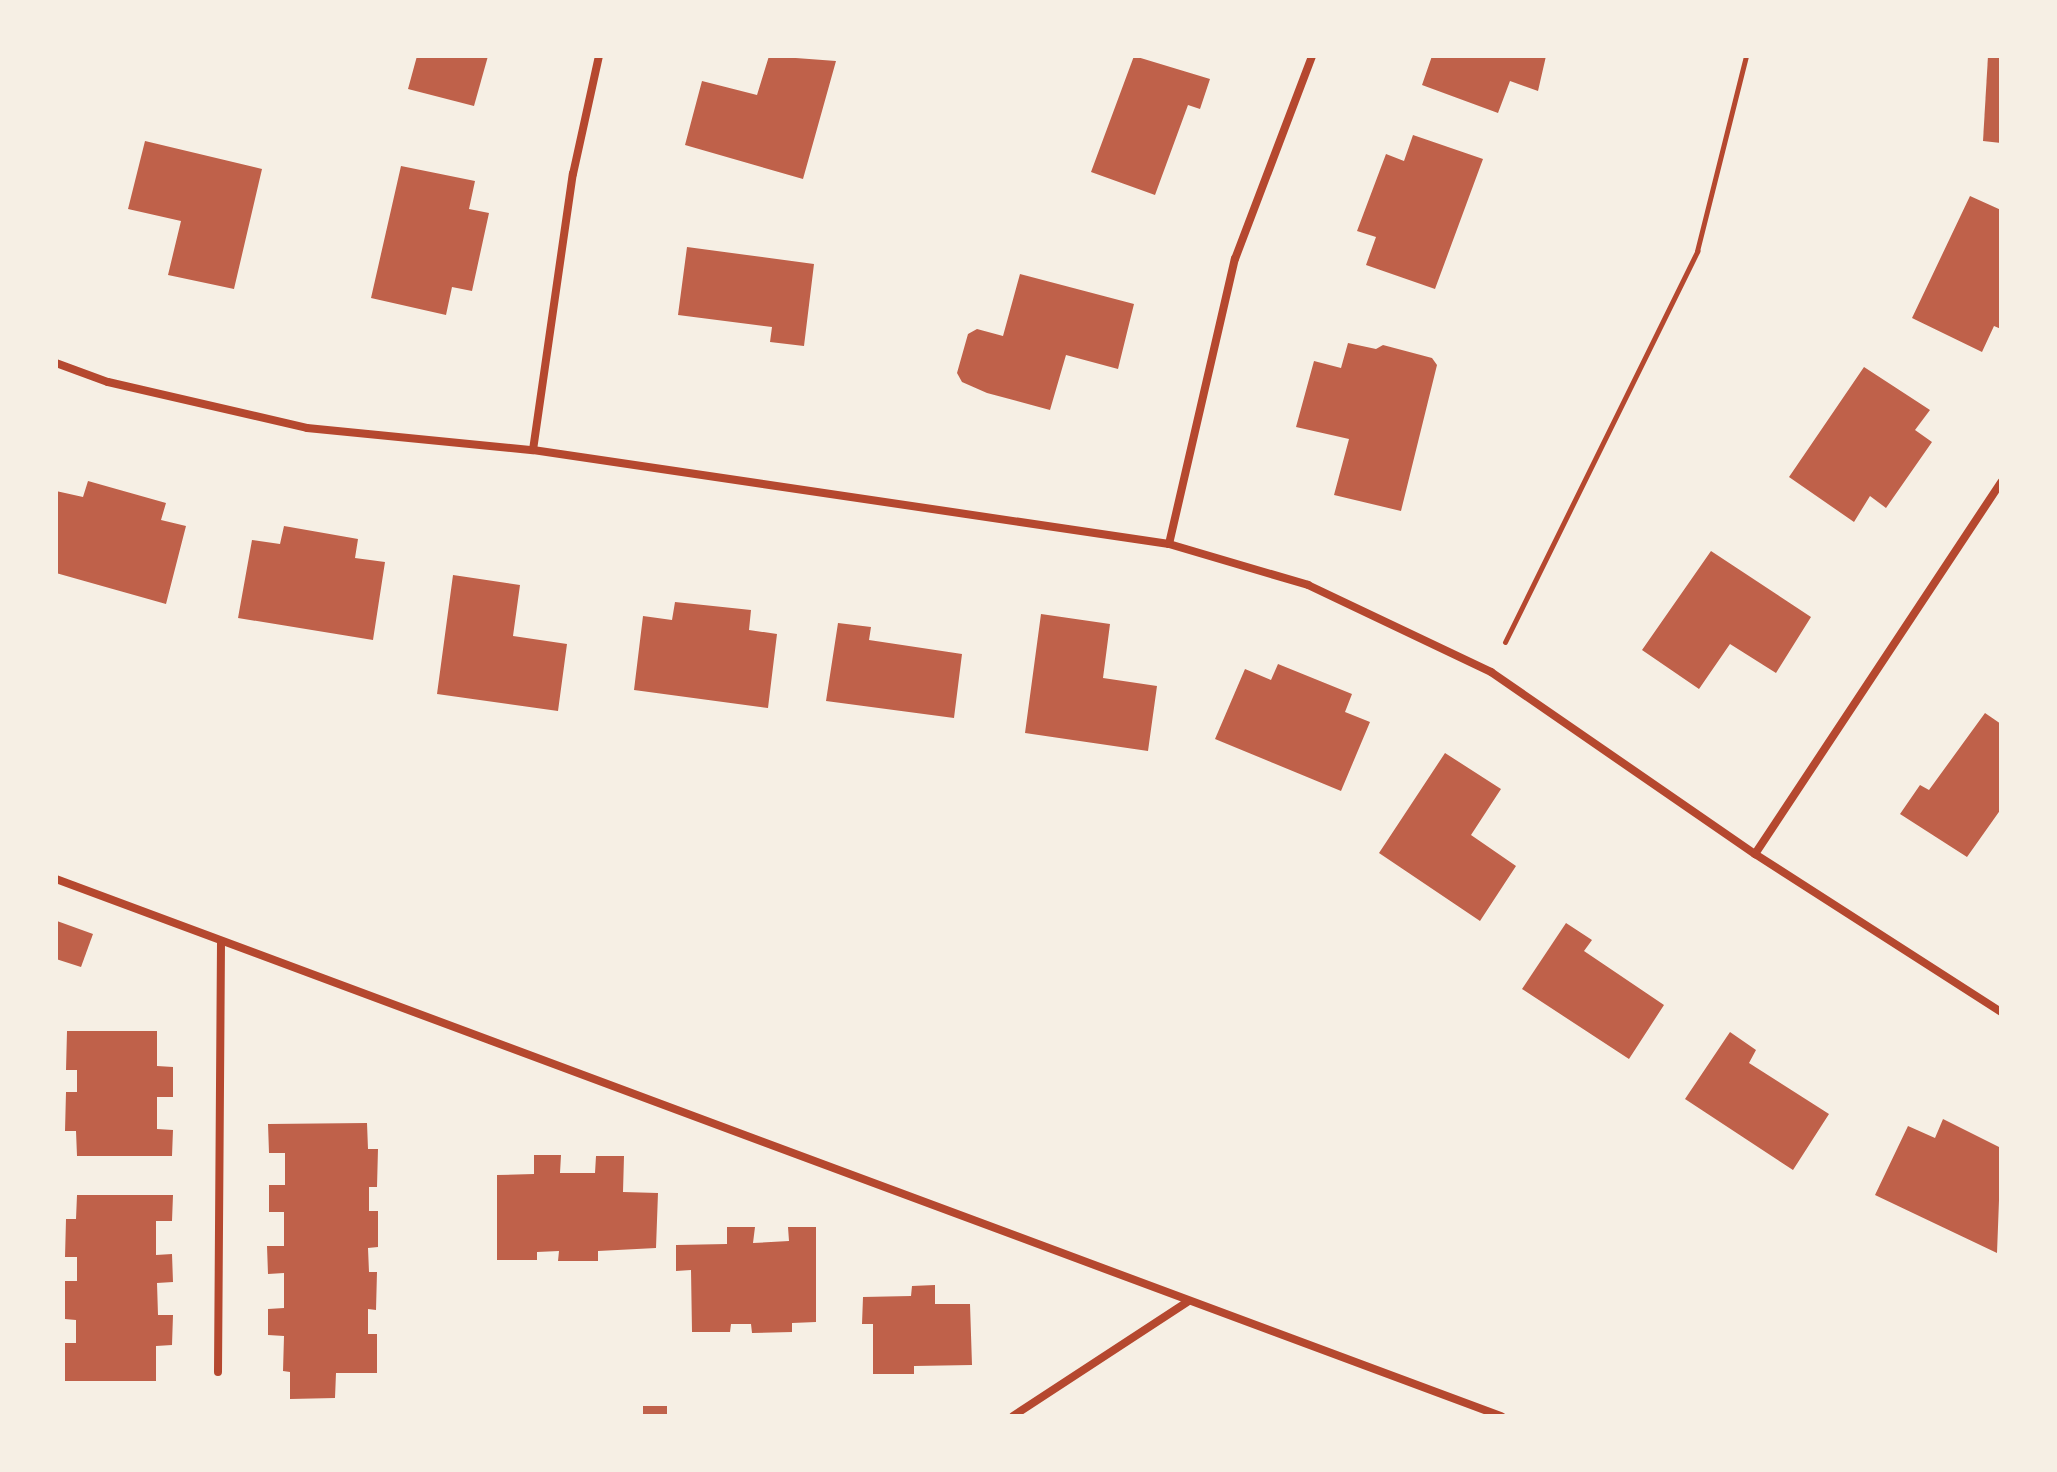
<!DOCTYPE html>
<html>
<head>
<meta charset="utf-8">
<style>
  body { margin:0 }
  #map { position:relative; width:2057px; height:1472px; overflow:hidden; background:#f6efe4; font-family:Manrope,sans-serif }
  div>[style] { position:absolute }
  .building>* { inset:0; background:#bf614a; transform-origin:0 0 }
  .path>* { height:5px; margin:-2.5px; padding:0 2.5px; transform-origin:2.5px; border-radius:2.5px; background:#b5482f }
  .minor>* { height:8px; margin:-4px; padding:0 4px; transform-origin:4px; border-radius:4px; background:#b5482f }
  span { translate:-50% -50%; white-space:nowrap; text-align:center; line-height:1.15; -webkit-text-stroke:7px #f6efe4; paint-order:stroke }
  .frame { position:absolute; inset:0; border:58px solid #f6efe4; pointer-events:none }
</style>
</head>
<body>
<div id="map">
  <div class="building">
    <div style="clip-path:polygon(417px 56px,488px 56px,474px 106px,408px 89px)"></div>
    <div style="clip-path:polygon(769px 56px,836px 61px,803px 179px,685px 145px,702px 81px,757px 95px)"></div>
    <div style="clip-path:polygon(1134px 56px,1210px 79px,1200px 109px,1188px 105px,1155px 195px,1091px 172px)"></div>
    <div style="clip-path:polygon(1432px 56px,1447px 57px,1546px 56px,1538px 91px,1510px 81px,1498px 113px,1422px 85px)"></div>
    <div style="clip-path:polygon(1988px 56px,2001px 56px,2001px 143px,1983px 141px)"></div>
    <div style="clip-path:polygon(1413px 135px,1483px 159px,1435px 289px,1366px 265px,1376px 237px,1357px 231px,1386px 154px,1404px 161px)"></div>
    <div style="clip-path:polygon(145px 141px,262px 169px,234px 289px,168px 275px,181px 221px,128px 209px)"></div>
    <div style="clip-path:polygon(401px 166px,475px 181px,469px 209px,489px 213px,472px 291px,452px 287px,446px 315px,371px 298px)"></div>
    <div style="clip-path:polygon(1970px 196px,2001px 210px,2001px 329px,1994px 326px,1982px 352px,1912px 318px)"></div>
    <div style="clip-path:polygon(687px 247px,814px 264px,804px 346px,770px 342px,772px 327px,678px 315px)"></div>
    <div style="clip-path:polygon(1020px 274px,1134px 304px,1118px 369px,1066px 355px,1050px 410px,987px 393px,962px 382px,957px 373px,968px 334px,977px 329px,1003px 336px)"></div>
    <div style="clip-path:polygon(1348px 343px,1376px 349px,1383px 345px,1432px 358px,1437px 365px,1401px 511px,1334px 495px,1349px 439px,1296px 427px,1314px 361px,1341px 368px)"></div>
    <div style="clip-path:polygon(1864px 367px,1930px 410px,1915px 430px,1932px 442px,1886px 508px,1870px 496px,1854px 522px,1789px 477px)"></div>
    <div style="clip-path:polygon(88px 481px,166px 503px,161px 520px,186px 526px,166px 604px,56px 573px,56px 491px,83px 497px)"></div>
    <div style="clip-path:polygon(284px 526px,358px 539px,355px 558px,385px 562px,373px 640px,238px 618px,252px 540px,280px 544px)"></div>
    <div style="clip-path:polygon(1711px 551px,1811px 617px,1776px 673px,1730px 644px,1699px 689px,1642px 650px)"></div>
    <div style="clip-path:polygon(453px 575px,520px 585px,513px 636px,567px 644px,558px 711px,437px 694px)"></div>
    <div style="clip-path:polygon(675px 602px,751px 610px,749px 630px,777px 634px,768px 708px,634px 690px,643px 616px,672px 620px)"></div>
    <div style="clip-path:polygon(1041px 614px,1110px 624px,1103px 678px,1157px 686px,1148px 751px,1025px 733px)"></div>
    <div style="clip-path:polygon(838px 623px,871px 627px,869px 640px,962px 654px,954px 718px,826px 701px)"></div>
    <div style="clip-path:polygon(1278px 664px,1352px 694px,1345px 712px,1370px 722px,1341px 791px,1215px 739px,1245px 669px,1271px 680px)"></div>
    <div style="clip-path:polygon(1985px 713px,2001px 724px,2001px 809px,1967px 857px,1900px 814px,1920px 785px,1929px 790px)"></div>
    <div style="clip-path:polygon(1445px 753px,1501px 789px,1471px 835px,1516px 866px,1480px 921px,1379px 853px)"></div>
    <div style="clip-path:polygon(57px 921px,93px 934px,81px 967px,56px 959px)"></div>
    <div style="clip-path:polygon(1566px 923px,1592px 940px,1584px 951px,1664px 1005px,1629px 1059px,1522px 989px)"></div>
    <div style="clip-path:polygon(67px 1031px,157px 1031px,157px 1066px,173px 1067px,173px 1097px,157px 1097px,157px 1129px,173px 1130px,172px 1156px,77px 1156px,76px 1131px,65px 1131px,66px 1092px,77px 1092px,77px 1070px,66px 1070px)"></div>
    <div style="clip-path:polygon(1730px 1032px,1756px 1050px,1749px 1063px,1829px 1114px,1793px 1170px,1685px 1099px)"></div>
    <div style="clip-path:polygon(1943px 1119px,2001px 1148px,1997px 1253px,1875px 1195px,1908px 1126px,1935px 1138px)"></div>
    <div style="clip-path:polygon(367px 1123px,368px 1149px,378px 1149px,377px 1187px,369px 1187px,369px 1211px,378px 1211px,378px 1247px,368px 1248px,369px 1272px,377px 1272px,376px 1310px,368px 1309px,368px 1334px,377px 1334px,377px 1373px,336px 1373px,335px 1398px,290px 1399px,290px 1372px,283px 1371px,284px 1336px,268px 1335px,268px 1309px,284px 1308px,284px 1273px,268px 1274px,267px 1246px,284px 1246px,284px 1212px,269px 1212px,269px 1185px,285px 1185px,285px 1153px,269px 1153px,268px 1124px)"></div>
    <div style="clip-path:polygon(534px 1155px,561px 1155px,560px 1173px,595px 1173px,596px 1156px,624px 1156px,623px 1192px,658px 1193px,656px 1248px,598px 1251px,598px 1261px,558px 1261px,559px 1251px,537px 1252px,537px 1260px,497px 1260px,497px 1175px,534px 1174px)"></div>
    <div style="clip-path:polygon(77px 1195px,173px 1195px,172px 1221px,156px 1221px,156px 1255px,172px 1254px,173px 1282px,157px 1283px,158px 1315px,173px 1315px,172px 1345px,156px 1346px,156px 1381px,65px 1381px,65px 1343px,76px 1343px,76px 1320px,65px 1319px,65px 1281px,77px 1281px,77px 1257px,65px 1257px,66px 1219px,76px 1219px)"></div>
    <div style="clip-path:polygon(727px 1227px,755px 1227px,753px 1243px,789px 1241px,788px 1227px,816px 1227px,816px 1322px,792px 1323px,792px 1332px,752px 1333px,751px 1324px,731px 1324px,730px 1332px,692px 1332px,691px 1270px,676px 1271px,676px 1245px,727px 1244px)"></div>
    <div style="clip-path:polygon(935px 1285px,935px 1304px,970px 1304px,972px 1365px,914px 1366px,914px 1374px,873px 1374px,873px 1324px,862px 1324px,863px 1297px,911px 1296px,912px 1286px)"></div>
    <div style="left:643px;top:1406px;width:24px;height:10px"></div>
  </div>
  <div class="path">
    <div style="left:1505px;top:642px;width:436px;rotate:-63.8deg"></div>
    <div style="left:1697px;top:251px;width:201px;rotate:-75.9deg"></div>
  </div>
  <div class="minor">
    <div style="left:56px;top:363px;width:55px;rotate:20.1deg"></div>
    <div style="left:108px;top:382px;width:204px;rotate:13deg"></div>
    <div style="left:307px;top:428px;width:227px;rotate:5.6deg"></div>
    <div style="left:533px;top:450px;width:643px;rotate:8.41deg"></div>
    <div style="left:1169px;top:544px;width:145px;rotate:16.4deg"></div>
    <div style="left:1308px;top:585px;width:203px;rotate:25.4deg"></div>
    <div style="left:1491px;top:672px;width:321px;rotate:34.6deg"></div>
    <div style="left:1755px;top:854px;width:292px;rotate:32.7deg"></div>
    <div style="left:533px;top:450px;width:279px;rotate:-81.8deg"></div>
    <div style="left:573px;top:174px;width:121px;rotate:-77.6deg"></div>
    <div style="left:1169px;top:544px;width:293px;rotate:-77deg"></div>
    <div style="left:1235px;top:259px;width:217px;rotate:-69.2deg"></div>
    <div style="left:1755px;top:854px;width:446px;rotate:-56.5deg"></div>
    <div style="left:56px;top:879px;width:1542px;rotate:20.39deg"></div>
    <div style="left:218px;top:1372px;width:429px;rotate:-89.6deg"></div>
    <div style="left:1013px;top:1416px;width:208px;rotate:-33.2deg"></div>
  </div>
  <div class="frame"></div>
</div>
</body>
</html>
